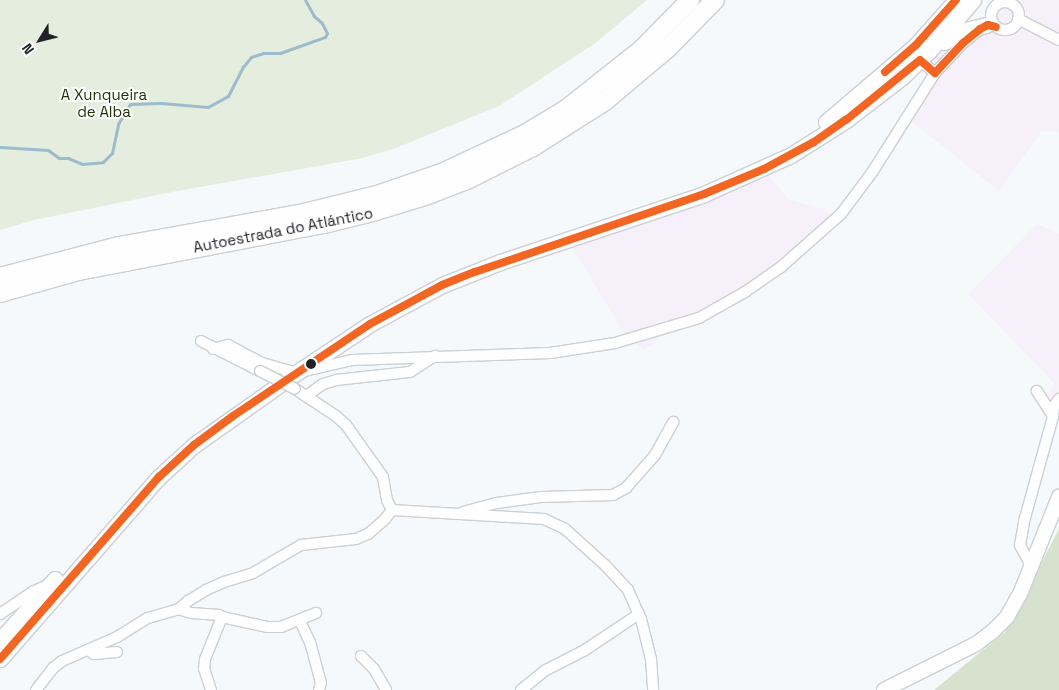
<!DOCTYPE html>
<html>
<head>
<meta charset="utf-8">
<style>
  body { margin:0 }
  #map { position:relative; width:1059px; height:690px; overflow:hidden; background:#f6f9fc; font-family:"Space Grotesk",sans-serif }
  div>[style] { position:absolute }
  .industrial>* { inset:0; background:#f6f0fb }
  .green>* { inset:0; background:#e4edde }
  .forest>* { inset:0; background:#d7e2ce }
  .stream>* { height:3px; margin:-1.5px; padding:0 1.5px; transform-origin:1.5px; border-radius:1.5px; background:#9cbbcc }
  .roads { filter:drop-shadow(1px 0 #cdd0d3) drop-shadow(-1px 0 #cdd0d3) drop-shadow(0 1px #cdd0d3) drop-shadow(0 -1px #cdd0d3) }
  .street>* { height:10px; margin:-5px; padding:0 5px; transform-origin:5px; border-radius:5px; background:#fefeff }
  .street>.ring { margin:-5px; padding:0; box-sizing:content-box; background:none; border:10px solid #fefeff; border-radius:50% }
  .secondary>* { height:14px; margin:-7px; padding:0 7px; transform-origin:7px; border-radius:7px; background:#fefeff }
  .primary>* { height:15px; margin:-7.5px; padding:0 7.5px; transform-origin:7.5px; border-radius:7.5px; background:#fefeff }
  .highway>* { height:18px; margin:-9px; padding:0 9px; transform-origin:9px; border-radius:9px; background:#fefeff }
  .bridges { filter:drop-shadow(1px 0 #cdd0d3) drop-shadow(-1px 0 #cdd0d3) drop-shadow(0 1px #cdd0d3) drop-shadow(0 -1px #cdd0d3) }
  .street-bridge>* { height:10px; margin:-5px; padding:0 5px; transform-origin:5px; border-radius:5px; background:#fefeff }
  .bus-1>* { height:8px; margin:-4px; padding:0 4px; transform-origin:4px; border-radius:4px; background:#f26522 }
  .dots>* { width:14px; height:14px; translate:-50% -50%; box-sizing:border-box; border:2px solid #fff; border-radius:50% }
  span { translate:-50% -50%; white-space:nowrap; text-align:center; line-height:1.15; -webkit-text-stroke:4px #fff; paint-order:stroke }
  .park-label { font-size:15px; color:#223306 }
  .street-label { font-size:15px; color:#212226 }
  .north { position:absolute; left:15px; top:15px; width:50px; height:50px; -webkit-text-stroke:4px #fff; paint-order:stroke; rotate:234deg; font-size:14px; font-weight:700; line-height:20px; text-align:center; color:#212226 }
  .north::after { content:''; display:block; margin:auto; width:18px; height:22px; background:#212226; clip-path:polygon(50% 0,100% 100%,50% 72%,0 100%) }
</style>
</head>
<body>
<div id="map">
  <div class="industrial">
    <div style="clip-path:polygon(1004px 0,1059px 0,1059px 132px,1042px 131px,999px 191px,907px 118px,935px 73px,920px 60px,988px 25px)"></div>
    <div style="clip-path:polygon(764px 169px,788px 199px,823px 209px,836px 218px,786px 263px,674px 327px,645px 350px,628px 340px,568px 240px)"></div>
    <div style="clip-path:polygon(1037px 224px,1059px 233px,1059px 416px,1042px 406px,1054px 383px,968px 294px)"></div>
  </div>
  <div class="green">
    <div style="clip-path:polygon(0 0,647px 0,594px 44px,499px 106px,396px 148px,363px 158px,172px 192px,34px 220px,0 230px)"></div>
  </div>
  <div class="forest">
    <div style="clip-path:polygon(1059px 529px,1059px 690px,934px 690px,1005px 632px)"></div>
  </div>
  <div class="stream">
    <div style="left:0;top:147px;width:48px;rotate:3.6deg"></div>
    <div style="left:48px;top:150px;width:14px;rotate:36deg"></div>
    <div style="left:59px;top:158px;width:9px"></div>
    <div style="left:68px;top:158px;width:15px;rotate:23deg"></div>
    <div style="left:82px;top:164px;width:21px;rotate:-5deg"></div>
    <div style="left:103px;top:162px;width:13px;rotate:-45deg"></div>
    <div style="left:112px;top:153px;width:30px;rotate:-78deg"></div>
    <div style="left:118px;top:124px;width:23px;rotate:-59deg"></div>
    <div style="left:130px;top:104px;width:31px;rotate:-2deg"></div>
    <div style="left:161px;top:103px;width:47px;rotate:4.9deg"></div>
    <div style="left:208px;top:107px;width:23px;rotate:-29deg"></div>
    <div style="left:228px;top:96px;width:33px;rotate:-63deg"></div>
    <div style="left:243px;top:67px;width:13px;rotate:-51deg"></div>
    <div style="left:251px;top:57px;width:13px;rotate:-18deg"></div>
    <div style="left:263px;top:53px;width:17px"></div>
    <div style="left:280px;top:53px;width:48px;rotate:-19.6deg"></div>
    <div style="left:325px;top:37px;width:4px;rotate:-63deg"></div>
    <div style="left:327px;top:33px;width:11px;rotate:-117deg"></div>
    <div style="left:322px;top:23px;width:11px;rotate:-139deg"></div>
    <div style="left:314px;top:16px;width:18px;rotate:-119deg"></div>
  </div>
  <div class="roads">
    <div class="street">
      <div class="ring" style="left:991px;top:2px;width:18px;height:18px"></div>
      <div style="left:1018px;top:19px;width:46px;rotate:27.1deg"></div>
      <div style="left:917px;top:54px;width:7px;rotate:63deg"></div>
      <div style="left:920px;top:60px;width:20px;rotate:41deg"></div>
      <div style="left:201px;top:341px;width:66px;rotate:27deg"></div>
      <div style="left:213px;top:349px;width:16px;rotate:-15deg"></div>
      <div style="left:228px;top:345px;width:38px;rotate:28deg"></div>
      <div style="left:262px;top:363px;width:35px;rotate:16deg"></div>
      <div style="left:296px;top:373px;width:57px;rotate:-13.1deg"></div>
      <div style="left:352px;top:360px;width:198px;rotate:-2deg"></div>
      <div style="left:550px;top:353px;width:66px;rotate:-8.7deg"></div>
      <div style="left:615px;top:343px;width:88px;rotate:-16.6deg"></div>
      <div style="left:699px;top:318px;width:53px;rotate:-29.5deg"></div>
      <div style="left:745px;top:292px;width:44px;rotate:-34.8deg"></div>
      <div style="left:781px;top:267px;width:80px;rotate:-41.5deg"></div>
      <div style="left:841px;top:214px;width:54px;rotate:-53.3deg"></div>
      <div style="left:873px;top:171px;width:116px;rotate:-57.7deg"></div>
      <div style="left:935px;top:73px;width:41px;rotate:-47deg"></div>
      <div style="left:963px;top:43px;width:22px;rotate:-39deg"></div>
      <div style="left:306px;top:396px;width:21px;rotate:-35deg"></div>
      <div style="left:323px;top:384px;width:14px;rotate:-17deg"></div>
      <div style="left:336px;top:380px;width:74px;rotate:-6.2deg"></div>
      <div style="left:410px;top:372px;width:30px;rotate:-33deg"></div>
      <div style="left:1053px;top:416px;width:10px;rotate:-84deg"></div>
      <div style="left:1054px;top:406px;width:9px;rotate:-54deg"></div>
      <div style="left:392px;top:510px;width:152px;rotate:3.4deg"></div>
      <div style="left:544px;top:519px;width:23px;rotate:25deg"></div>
      <div style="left:565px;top:529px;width:54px;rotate:42deg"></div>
      <div style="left:605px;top:565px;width:34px;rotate:47deg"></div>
      <div style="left:628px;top:590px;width:32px;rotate:66deg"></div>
      <div style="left:641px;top:619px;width:41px;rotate:76deg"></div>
      <div style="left:651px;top:659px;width:31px;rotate:86deg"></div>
      <div style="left:463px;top:512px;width:35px;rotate:-15deg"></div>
      <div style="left:497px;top:503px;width:44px;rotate:-7.8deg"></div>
      <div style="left:541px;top:497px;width:72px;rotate:-1.6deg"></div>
      <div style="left:613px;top:495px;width:15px;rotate:-28deg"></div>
      <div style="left:626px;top:488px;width:44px;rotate:-48.7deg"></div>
      <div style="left:655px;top:455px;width:38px;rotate:-61deg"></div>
      <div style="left:1031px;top:566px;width:24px;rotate:-118deg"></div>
      <div style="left:1020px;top:545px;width:27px;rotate:-80deg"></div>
      <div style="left:1025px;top:518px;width:106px;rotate:-74.6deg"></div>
      <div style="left:1053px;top:416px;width:30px;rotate:-123deg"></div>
      <div style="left:0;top:614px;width:41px;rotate:-34.1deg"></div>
      <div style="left:34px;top:591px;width:13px;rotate:-23deg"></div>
      <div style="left:222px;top:617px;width:46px;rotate:12.5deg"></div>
      <div style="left:267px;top:627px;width:14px"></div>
      <div style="left:281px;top:627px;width:38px;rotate:-22deg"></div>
      <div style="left:300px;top:621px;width:23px;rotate:65deg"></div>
      <div style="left:310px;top:642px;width:42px;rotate:75deg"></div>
      <div style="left:321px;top:683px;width:7px;rotate:106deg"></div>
      <div style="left:88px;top:650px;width:7px;rotate:34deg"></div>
      <div style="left:94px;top:654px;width:23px;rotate:-5deg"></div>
      <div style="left:361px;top:656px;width:18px;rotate:45deg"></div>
      <div style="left:374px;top:669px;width:24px;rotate:60deg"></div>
      <div style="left:36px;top:690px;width:28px;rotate:-52deg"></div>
      <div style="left:53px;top:668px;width:11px;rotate:-38deg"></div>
      <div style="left:62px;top:661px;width:60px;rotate:-23.6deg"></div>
      <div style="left:117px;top:637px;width:36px;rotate:-32deg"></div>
      <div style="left:148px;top:618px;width:32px;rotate:-16deg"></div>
      <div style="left:211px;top:690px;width:22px;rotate:-108deg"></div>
      <div style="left:204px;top:669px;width:10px;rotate:-84deg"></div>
      <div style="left:205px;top:659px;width:45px;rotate:-68deg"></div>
      <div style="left:222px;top:617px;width:4px;rotate:-146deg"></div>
      <div style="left:219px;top:615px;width:28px;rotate:-176deg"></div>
      <div style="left:191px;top:613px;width:13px;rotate:-162deg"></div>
      <div style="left:179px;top:609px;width:12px;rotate:-42deg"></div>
      <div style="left:188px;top:601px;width:21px;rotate:-31deg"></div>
      <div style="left:206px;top:590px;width:20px;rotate:-24deg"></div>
      <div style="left:224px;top:582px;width:30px;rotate:-17deg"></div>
      <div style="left:253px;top:573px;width:56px;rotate:-30.3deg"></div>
      <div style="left:301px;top:545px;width:55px;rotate:-6.2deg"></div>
      <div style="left:356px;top:539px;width:13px;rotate:-23deg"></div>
      <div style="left:368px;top:534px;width:23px;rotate:-41deg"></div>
      <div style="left:385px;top:519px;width:11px;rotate:-52deg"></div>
      <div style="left:392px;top:510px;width:11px;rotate:-117deg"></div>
      <div style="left:387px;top:500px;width:23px;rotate:-100deg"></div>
      <div style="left:383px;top:477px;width:64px;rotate:-125.4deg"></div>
      <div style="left:346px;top:425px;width:13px;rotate:-138deg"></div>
      <div style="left:336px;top:416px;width:49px;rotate:-146.6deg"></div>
      <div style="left:521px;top:690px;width:32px;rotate:-39deg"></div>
      <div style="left:546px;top:670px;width:44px;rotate:-27.1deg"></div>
      <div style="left:585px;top:650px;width:65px;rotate:-33.7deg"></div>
    </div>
    <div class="secondary">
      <div style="left:884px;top:690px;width:103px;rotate:-26.6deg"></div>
      <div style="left:976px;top:644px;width:20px;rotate:-37deg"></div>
      <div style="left:992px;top:632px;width:21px;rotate:-45deg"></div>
      <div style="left:1007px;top:617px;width:26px;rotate:-61deg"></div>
      <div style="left:1020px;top:594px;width:105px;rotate:-68.1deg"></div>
    </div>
    <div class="primary">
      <div style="left:944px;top:42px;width:21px;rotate:-31deg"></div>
      <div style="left:962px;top:31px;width:25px;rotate:-14deg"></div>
      <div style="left:826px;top:122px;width:118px;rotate:-40.5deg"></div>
      <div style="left:916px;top:45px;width:60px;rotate:-48.4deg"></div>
      <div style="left:0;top:640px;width:82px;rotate:-48deg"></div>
      <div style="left:0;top:659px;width:242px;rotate:-48.9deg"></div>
      <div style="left:159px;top:477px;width:47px;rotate:-42.4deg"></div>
      <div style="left:194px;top:445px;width:125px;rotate:-35.2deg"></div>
      <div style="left:296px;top:373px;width:89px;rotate:-33.5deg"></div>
      <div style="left:370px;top:324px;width:82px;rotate:-28.4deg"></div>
      <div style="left:442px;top:285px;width:62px;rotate:-21.6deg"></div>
      <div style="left:500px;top:262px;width:215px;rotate:-18.4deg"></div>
      <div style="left:704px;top:194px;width:95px;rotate:-24.1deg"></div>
      <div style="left:791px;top:155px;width:65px;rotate:-32.5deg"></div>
      <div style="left:846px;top:120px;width:71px;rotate:-37.5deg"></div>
      <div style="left:902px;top:77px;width:39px;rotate:-44deg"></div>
      <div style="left:930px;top:50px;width:66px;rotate:-49.3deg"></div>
    </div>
    <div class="highway">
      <div style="left:0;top:277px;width:123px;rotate:-14.6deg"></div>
      <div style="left:119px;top:246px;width:188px;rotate:-10.1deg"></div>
      <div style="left:304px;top:213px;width:75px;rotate:-13.9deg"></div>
      <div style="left:377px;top:195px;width:71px;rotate:-18.9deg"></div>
      <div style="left:444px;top:172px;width:89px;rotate:-25.1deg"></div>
      <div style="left:525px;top:134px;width:47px;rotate:-31deg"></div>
      <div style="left:565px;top:110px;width:97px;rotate:-38.3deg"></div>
      <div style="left:641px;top:50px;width:70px;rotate:-45.6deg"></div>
      <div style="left:0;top:293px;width:82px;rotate:-15.6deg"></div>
      <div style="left:79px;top:271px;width:249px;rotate:-10.9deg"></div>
      <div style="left:324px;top:224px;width:50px;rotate:-13.8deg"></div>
      <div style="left:373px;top:212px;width:54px;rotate:-17.1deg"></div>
      <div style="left:425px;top:196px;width:47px;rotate:-21.1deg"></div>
      <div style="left:469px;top:179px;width:72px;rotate:-26.6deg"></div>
      <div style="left:533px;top:147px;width:84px;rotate:-32.4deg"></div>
      <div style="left:604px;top:102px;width:84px;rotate:-40.2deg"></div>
      <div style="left:668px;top:48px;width:67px;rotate:-45.6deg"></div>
    </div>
  </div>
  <div class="bridges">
    <div class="street-bridge">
      <div style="left:260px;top:371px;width:39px;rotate:27deg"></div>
    </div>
  </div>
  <div class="bus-1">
    <div style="left:885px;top:72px;width:41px;rotate:-41.1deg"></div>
    <div style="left:916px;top:45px;width:60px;rotate:-48.4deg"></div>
    <div style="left:0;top:659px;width:242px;rotate:-48.9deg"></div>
    <div style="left:159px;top:477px;width:47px;rotate:-42.4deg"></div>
    <div style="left:194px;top:445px;width:49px;rotate:-36.6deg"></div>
    <div style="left:233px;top:416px;width:165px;rotate:-33.9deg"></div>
    <div style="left:370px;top:324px;width:82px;rotate:-28.4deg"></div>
    <div style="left:442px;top:285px;width:35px;rotate:-22deg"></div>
    <div style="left:475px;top:272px;width:242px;rotate:-18.8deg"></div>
    <div style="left:704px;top:194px;width:65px;rotate:-22.6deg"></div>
    <div style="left:764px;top:169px;width:57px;rotate:-28.4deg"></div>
    <div style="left:814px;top:142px;width:39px;rotate:-35deg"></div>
    <div style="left:846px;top:120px;width:95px;rotate:-39deg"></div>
    <div style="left:920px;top:60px;width:20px;rotate:41deg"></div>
    <div style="left:935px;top:73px;width:41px;rotate:-47deg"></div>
    <div style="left:963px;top:43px;width:22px;rotate:-39deg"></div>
    <div style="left:980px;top:29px;width:9px;rotate:-27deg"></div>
    <div style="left:988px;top:25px;width:8px;rotate:14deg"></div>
  </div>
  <div class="dots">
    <div style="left:311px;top:364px;background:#212226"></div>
  </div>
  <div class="park-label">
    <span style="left:104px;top:103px">A Xunqueira<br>de Alba</span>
  </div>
  <div class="street-label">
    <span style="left:283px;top:230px;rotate:-11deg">Autoestrada do Atlántico</span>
  </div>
  <div class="north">N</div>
</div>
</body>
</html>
